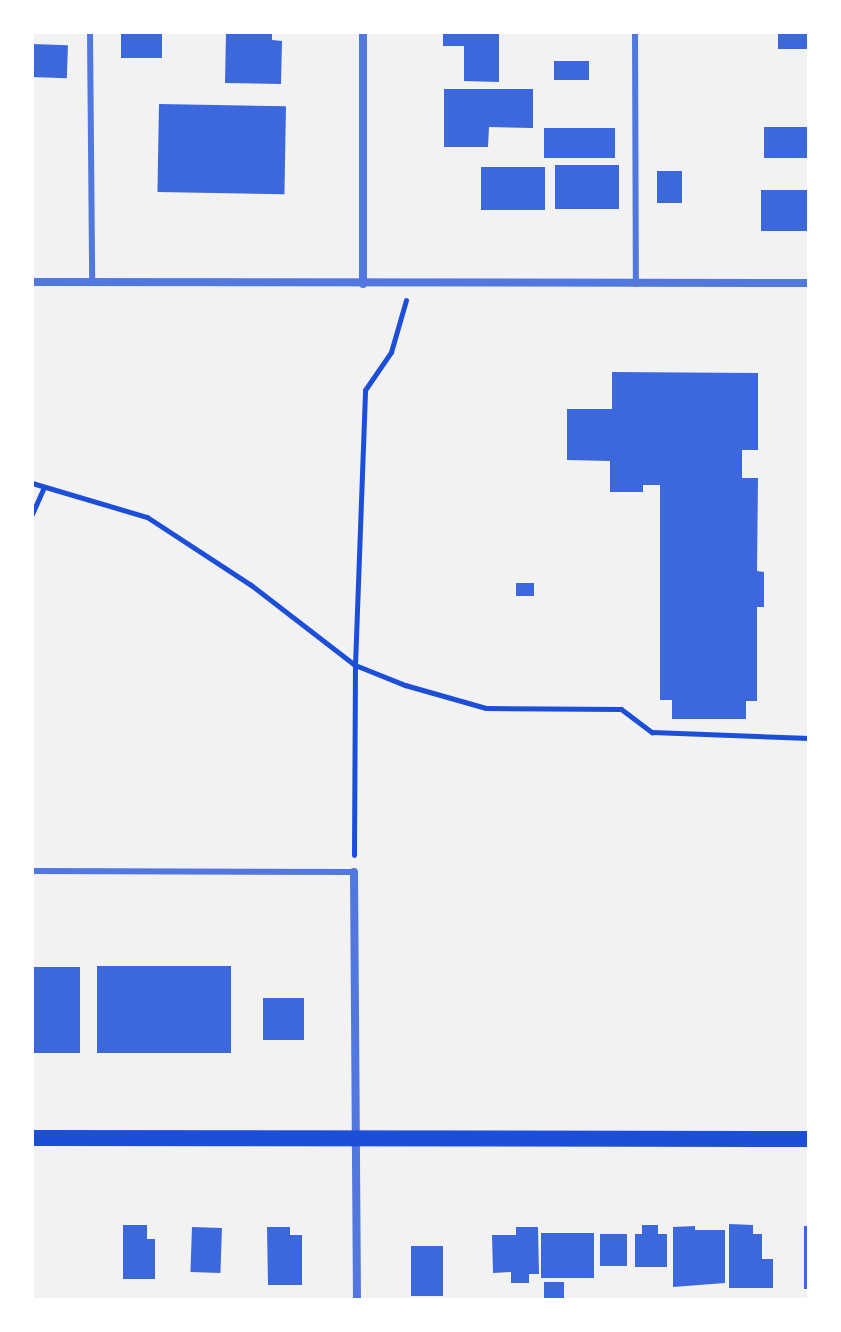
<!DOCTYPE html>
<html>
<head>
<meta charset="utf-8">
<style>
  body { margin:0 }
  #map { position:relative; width:841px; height:1332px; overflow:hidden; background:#f2f2f2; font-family:"DejaVu Sans",sans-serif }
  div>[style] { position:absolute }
  .building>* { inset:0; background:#3d67dc; transform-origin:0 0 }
  .path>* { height:5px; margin:-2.5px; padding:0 2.5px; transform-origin:2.5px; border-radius:2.5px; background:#1d4ed8 }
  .service>* { height:6px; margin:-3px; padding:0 3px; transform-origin:3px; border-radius:3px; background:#5277de }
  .minor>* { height:8px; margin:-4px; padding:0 4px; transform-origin:4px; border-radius:4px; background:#5277de }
  .secondary>* { height:16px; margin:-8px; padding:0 8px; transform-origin:8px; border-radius:8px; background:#1d4ed8 }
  span { translate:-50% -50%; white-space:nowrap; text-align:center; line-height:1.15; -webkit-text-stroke:7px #fff; paint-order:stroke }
  .frame { position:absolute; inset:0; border:34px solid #fff; pointer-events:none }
</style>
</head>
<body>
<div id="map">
  <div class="building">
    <div style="left:121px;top:32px;width:41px;height:26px"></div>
    <div style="clip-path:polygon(226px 32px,272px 32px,272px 40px,282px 41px,281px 84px,225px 83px)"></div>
    <div style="clip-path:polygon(443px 32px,499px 32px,499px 82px,464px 81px,464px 46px,443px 46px)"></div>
    <div style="left:778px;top:32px;width:31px;height:17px"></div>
    <div style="left:32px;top:44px;width:36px;height:33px;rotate:2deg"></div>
    <div style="left:554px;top:61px;width:35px;height:19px"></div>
    <div style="clip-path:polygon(444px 89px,533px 89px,533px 128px,489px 127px,488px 147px,444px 147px)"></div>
    <div style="left:159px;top:104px;width:127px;height:88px;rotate:1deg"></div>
    <div style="left:764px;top:127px;width:45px;height:31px"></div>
    <div style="left:544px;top:128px;width:71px;height:30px"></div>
    <div style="left:555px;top:165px;width:64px;height:44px"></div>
    <div style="left:481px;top:167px;width:64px;height:43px"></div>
    <div style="left:657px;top:171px;width:25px;height:32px"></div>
    <div style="left:761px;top:190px;width:48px;height:41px"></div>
    <div style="clip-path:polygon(612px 372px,758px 373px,758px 450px,742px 450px,742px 478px,758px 478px,757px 571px,764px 572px,764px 607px,757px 607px,757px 701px,746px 701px,746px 719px,672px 719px,672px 700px,660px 700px,660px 485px,643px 485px,643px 492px,610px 492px,610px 461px,567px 460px,567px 409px,612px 409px)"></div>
    <div style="left:534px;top:583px;width:13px;height:18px;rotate:90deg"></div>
    <div style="left:231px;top:966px;width:87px;height:134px;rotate:90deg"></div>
    <div style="left:32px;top:967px;width:48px;height:86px"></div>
    <div style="left:263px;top:998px;width:41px;height:42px"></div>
    <div style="clip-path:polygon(729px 1224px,753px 1225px,753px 1234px,762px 1234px,762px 1259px,773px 1259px,773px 1288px,729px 1288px)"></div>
    <div style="clip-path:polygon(123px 1225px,147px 1225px,147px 1239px,155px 1239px,155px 1279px,123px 1279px)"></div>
    <div style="clip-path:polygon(642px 1225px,658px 1225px,658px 1234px,667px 1234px,667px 1267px,635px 1267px,635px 1234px,642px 1234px)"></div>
    <div style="clip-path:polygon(695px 1226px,695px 1230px,725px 1230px,725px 1283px,673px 1287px,673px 1227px)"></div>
    <div style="left:804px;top:1226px;width:5px;height:63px"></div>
    <div style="left:192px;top:1227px;width:30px;height:45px;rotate:2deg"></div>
    <div style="clip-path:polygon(267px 1227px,290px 1227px,290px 1235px,302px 1235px,302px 1285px,268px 1285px)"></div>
    <div style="clip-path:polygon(516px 1227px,538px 1227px,539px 1274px,529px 1274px,529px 1283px,511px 1283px,511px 1272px,493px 1273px,492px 1235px,516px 1235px)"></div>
    <div style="left:541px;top:1233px;width:53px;height:45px"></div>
    <div style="left:600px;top:1234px;width:27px;height:32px"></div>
    <div style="left:411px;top:1246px;width:32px;height:50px"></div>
    <div style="left:544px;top:1282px;width:20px;height:18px"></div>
  </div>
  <div class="path">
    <div style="left:32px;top:483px;width:120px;rotate:16.5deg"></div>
    <div style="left:147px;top:517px;width:124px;rotate:33.2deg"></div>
    <div style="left:251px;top:585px;width:131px;rotate:37.6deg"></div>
    <div style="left:355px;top:665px;width:54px;rotate:21.8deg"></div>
    <div style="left:405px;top:685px;width:84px;rotate:15.9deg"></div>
    <div style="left:486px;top:708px;width:135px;rotate:0.4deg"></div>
    <div style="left:621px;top:709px;width:39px;rotate:37deg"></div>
    <div style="left:652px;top:732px;width:157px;rotate:2.2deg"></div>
    <div style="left:32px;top:514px;width:27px;rotate:-66deg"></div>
    <div style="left:354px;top:855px;width:190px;rotate:-89.7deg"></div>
    <div style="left:355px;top:665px;width:275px;rotate:-87.9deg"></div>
    <div style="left:365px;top:390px;width:46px;rotate:-55.6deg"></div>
    <div style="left:391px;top:352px;width:54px;rotate:-73.9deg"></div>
  </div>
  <div class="service">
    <div style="left:90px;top:32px;width:249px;rotate:89.5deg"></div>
    <div style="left:635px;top:32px;width:252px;rotate:89.8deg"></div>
    <div style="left:32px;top:871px;width:322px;rotate:0.2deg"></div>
  </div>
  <div class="minor">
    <div style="left:32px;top:282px;width:777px;rotate:0.07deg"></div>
    <div style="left:363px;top:284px;width:252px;rotate:-90deg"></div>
    <div style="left:354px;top:872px;width:428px;rotate:89.6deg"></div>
  </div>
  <div class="secondary">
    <div style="left:32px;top:1138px;width:777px;rotate:0.07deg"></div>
  </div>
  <div class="frame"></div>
</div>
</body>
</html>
